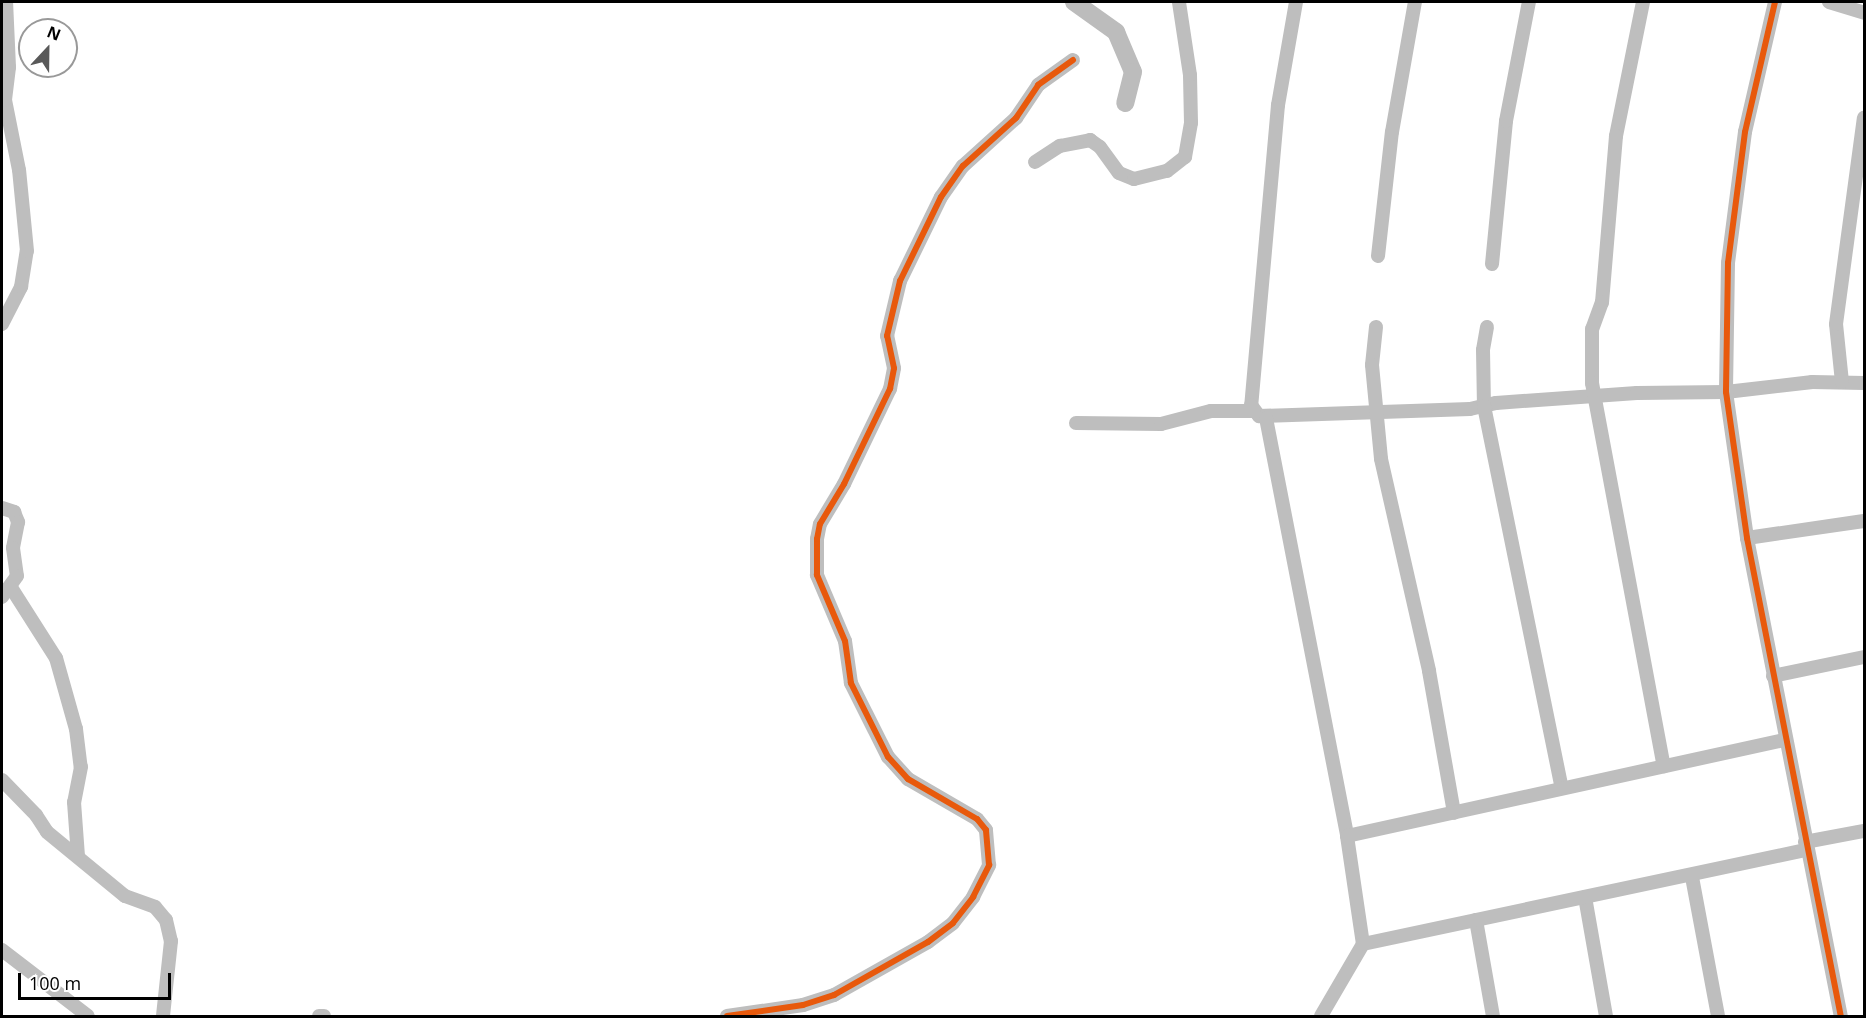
<!DOCTYPE html>
<html>
<head>
<meta charset="utf-8">
<style>
  body { margin:0 }
  #map { position:relative; width:1866px; height:1018px; overflow:hidden; background:#fff; font-family:"Open Sans",sans-serif }
  div>[style] { position:absolute }
  .river>* { height:18px; margin:-9px; padding:0 9px; transform-origin:9px; border-radius:9px; background:#bcbcbc }
  .minor>* { height:14px; margin:-7px; padding:0 7px; transform-origin:7px; border-radius:7px; background:#bebebe }
  .cycleway>* { height:6px; margin:-3px; padding:0 3px; transform-origin:3px; border-radius:3px; background:#e8590c }
  span { translate:-50% -50%; white-space:nowrap; text-align:center; line-height:1.15; -webkit-text-stroke:4.5px #fff; paint-order:stroke }
  .frame { position:absolute; inset:0; border:3px solid #000; pointer-events:none }
  .north { position:absolute; left:18px; top:18px; width:60px; height:60px; box-sizing:border-box; background:#fff; border:2px solid #999; border-radius:50%; rotate:22deg; font-size:16px; font-weight:700; line-height:24px; text-align:center; color:#000 }
  .north::after { content:''; display:block; margin:auto; width:21px; height:27px; background:#595959; clip-path:polygon(50% 0,100% 100%,50% 72%,0 100%) }
  .scale { position:absolute; left:18px; top:973px; width:153px; height:27px; box-sizing:border-box; border:3px solid #000; border-top:0; padding-left:8px; font-size:18px; line-height:21px; white-space:nowrap; color:#000; -webkit-text-stroke:4px #fff; paint-order:stroke }
</style>
</head>
<body>
<div id="map">
  <div class="river">
    <div style="left:1074px;top:2px;width:52px;rotate:35.5deg"></div>
    <div style="left:1116px;top:32px;width:43px;rotate:67deg"></div>
    <div style="left:1133px;top:72px;width:32px;rotate:104deg"></div>
  </div>
  <div class="minor">
    <div style="left:1296px;top:2px;width:105px;rotate:99.9deg"></div>
    <div style="left:1278px;top:105px;width:301px;rotate:95.1deg"></div>
    <div style="left:1251px;top:405px;width:14px;rotate:54deg"></div>
    <div style="left:1259px;top:416px;width:211px;rotate:-1.9deg"></div>
    <div style="left:1470px;top:409px;width:27px;rotate:-13deg"></div>
    <div style="left:1496px;top:403px;width:141px;rotate:-4.1deg"></div>
    <div style="left:1637px;top:393px;width:89px;rotate:-0.6deg"></div>
    <div style="left:1726px;top:392px;width:87px;rotate:-6.6deg"></div>
    <div style="left:1812px;top:382px;width:52px;rotate:1.1deg"></div>
    <div style="left:1643px;top:2px;width:137px;rotate:101.4deg"></div>
    <div style="left:1616px;top:136px;width:167px;rotate:94.8deg"></div>
    <div style="left:1602px;top:302px;width:29px;rotate:110deg"></div>
    <div style="left:1592px;top:329px;width:54px;rotate:90deg"></div>
    <div style="left:1592px;top:383px;width:390px;rotate:79.4deg"></div>
    <div style="left:1775px;top:2px;width:133px;rotate:103deg"></div>
    <div style="left:1745px;top:132px;width:132px;rotate:97.4deg"></div>
    <div style="left:1728px;top:263px;width:129px;rotate:90.9deg"></div>
    <div style="left:1726px;top:392px;width:148px;rotate:81.8deg"></div>
    <div style="left:1747px;top:538px;width:487px;rotate:78.9deg"></div>
    <div style="left:1829px;top:2px;width:37px;rotate:17deg"></div>
    <div style="left:1035px;top:162px;width:30px;rotate:-33deg"></div>
    <div style="left:1060px;top:146px;width:31px;rotate:-11deg"></div>
    <div style="left:1090px;top:140px;width:12px;rotate:35deg"></div>
    <div style="left:1100px;top:147px;width:32px;rotate:54deg"></div>
    <div style="left:1119px;top:173px;width:16px;rotate:22deg"></div>
    <div style="left:1134px;top:179px;width:34px;rotate:-14deg"></div>
    <div style="left:1167px;top:171px;width:23px;rotate:-38deg"></div>
    <div style="left:1185px;top:157px;width:35px;rotate:-80deg"></div>
    <div style="left:1191px;top:123px;width:48px;rotate:-91.2deg"></div>
    <div style="left:1190px;top:75px;width:74px;rotate:-98.6deg"></div>
    <div style="left:1378px;top:256px;width:125px;rotate:-83.6deg"></div>
    <div style="left:1392px;top:132px;width:132px;rotate:-80deg"></div>
    <div style="left:1492px;top:264px;width:144px;rotate:-84.4deg"></div>
    <div style="left:1506px;top:121px;width:121px;rotate:-79.1deg"></div>
    <div style="left:2px;top:324px;width:42px;rotate:-62.8deg"></div>
    <div style="left:21px;top:287px;width:36px;rotate:-81deg"></div>
    <div style="left:27px;top:251px;width:81px;rotate:-95.6deg"></div>
    <div style="left:19px;top:170px;width:71px;rotate:-101.3deg"></div>
    <div style="left:5px;top:100px;width:33px;rotate:-83deg"></div>
    <div style="left:9px;top:67px;width:65px;rotate:-92.6deg"></div>
    <div style="left:1376px;top:327px;width:38px;rotate:96deg"></div>
    <div style="left:1372px;top:365px;width:94px;rotate:84.5deg"></div>
    <div style="left:1381px;top:459px;width:217px;rotate:77.2deg"></div>
    <div style="left:1429px;top:671px;width:144px;rotate:80deg"></div>
    <div style="left:1487px;top:327px;width:23px;rotate:100deg"></div>
    <div style="left:1483px;top:350px;width:56px;rotate:89deg"></div>
    <div style="left:1484px;top:406px;width:390px;rotate:78.5deg"></div>
    <div style="left:1842px;top:382px;width:58px;rotate:-95.9deg"></div>
    <div style="left:1836px;top:324px;width:208px;rotate:-82.3deg"></div>
    <div style="left:1266px;top:418px;width:426px;rotate:79deg"></div>
    <div style="left:1347px;top:836px;width:109px;rotate:81.6deg"></div>
    <div style="left:1363px;top:944px;width:83px;rotate:120.3deg"></div>
    <div style="left:1076px;top:423px;width:85px;rotate:0.7deg"></div>
    <div style="left:1161px;top:424px;width:52px;rotate:-14.6deg"></div>
    <div style="left:1211px;top:411px;width:43px"></div>
    <div style="left:2px;top:508px;width:13px;rotate:18deg"></div>
    <div style="left:14px;top:512px;width:11px;rotate:68deg"></div>
    <div style="left:18px;top:522px;width:26px;rotate:101deg"></div>
    <div style="left:13px;top:548px;width:28px;rotate:82deg"></div>
    <div style="left:17px;top:576px;width:26px;rotate:126deg"></div>
    <div style="left:1747px;top:538px;width:118px;rotate:-8.3deg"></div>
    <div style="left:12px;top:589px;width:82px;rotate:57.5deg"></div>
    <div style="left:56px;top:658px;width:74px;rotate:74.3deg"></div>
    <div style="left:76px;top:729px;width:38px;rotate:83deg"></div>
    <div style="left:81px;top:767px;width:36px;rotate:101deg"></div>
    <div style="left:74px;top:802px;width:54px;rotate:85.8deg"></div>
    <div style="left:1773px;top:676px;width:93px;rotate:-11.8deg"></div>
    <div style="left:2px;top:780px;width:49px;rotate:45.8deg"></div>
    <div style="left:36px;top:815px;width:20px;rotate:57deg"></div>
    <div style="left:47px;top:832px;width:101px;rotate:39.4deg"></div>
    <div style="left:125px;top:896px;width:32px;rotate:20deg"></div>
    <div style="left:155px;top:907px;width:17px;rotate:50deg"></div>
    <div style="left:166px;top:920px;width:22px;rotate:77deg"></div>
    <div style="left:171px;top:941px;width:75px;rotate:96.1deg"></div>
    <div style="left:1347px;top:836px;width:448px;rotate:-12.4deg"></div>
    <div style="left:1805px;top:842px;width:60px;rotate:-10.6deg"></div>
    <div style="left:1692px;top:877px;width:141px;rotate:79.4deg"></div>
    <div style="left:1585px;top:897px;width:121px;rotate:80deg"></div>
    <div style="left:1476px;top:920px;width:97px;rotate:80deg"></div>
    <div style="left:1363px;top:944px;width:454px;rotate:-12deg"></div>
    <div style="left:2px;top:950px;width:108px;rotate:37.5deg"></div>
    <div style="left:319px;top:1016px;width:5px"></div>
    <div style="left:727px;top:1016px;width:77px;rotate:-8.2deg"></div>
    <div style="left:803px;top:1005px;width:33px;rotate:-18deg"></div>
    <div style="left:834px;top:995px;width:108px;rotate:-29.4deg"></div>
    <div style="left:928px;top:942px;width:31px;rotate:-37deg"></div>
    <div style="left:953px;top:923px;width:33px;rotate:-52deg"></div>
    <div style="left:973px;top:897px;width:36px;rotate:-63deg"></div>
    <div style="left:989px;top:865px;width:35px;rotate:-95deg"></div>
    <div style="left:986px;top:830px;width:14px;rotate:-129deg"></div>
    <div style="left:977px;top:819px;width:80px;rotate:-149.9deg"></div>
    <div style="left:908px;top:779px;width:30px;rotate:-132deg"></div>
    <div style="left:888px;top:757px;width:83px;rotate:-116.6deg"></div>
    <div style="left:851px;top:683px;width:42px;rotate:-98.1deg"></div>
    <div style="left:845px;top:641px;width:72px;rotate:-113deg"></div>
    <div style="left:817px;top:575px;width:36px;rotate:-90deg"></div>
    <div style="left:817px;top:539px;width:15px;rotate:-79deg"></div>
    <div style="left:820px;top:524px;width:47px;rotate:-59deg"></div>
    <div style="left:844px;top:484px;width:106px;rotate:-64.2deg"></div>
    <div style="left:890px;top:389px;width:21px;rotate:-79deg"></div>
    <div style="left:894px;top:368px;width:33px;rotate:-102deg"></div>
    <div style="left:887px;top:336px;width:57px;rotate:-76.7deg"></div>
    <div style="left:900px;top:281px;width:93px;rotate:-64deg"></div>
    <div style="left:941px;top:197px;width:38px;rotate:-55deg"></div>
    <div style="left:963px;top:166px;width:72px;rotate:-42.2deg"></div>
    <div style="left:1016px;top:118px;width:40px;rotate:-56deg"></div>
    <div style="left:1038px;top:85px;width:43px;rotate:-35.5deg"></div>
  </div>
  <div class="cycleway">
    <div style="left:1775px;top:2px;width:133px;rotate:103deg"></div>
    <div style="left:1745px;top:132px;width:132px;rotate:97.4deg"></div>
    <div style="left:1728px;top:263px;width:129px;rotate:90.9deg"></div>
    <div style="left:1726px;top:392px;width:148px;rotate:81.8deg"></div>
    <div style="left:1747px;top:538px;width:487px;rotate:78.9deg"></div>
    <div style="left:727px;top:1016px;width:77px;rotate:-8.2deg"></div>
    <div style="left:803px;top:1005px;width:33px;rotate:-18deg"></div>
    <div style="left:834px;top:995px;width:108px;rotate:-29.4deg"></div>
    <div style="left:928px;top:942px;width:31px;rotate:-37deg"></div>
    <div style="left:953px;top:923px;width:33px;rotate:-52deg"></div>
    <div style="left:973px;top:897px;width:36px;rotate:-63deg"></div>
    <div style="left:989px;top:865px;width:35px;rotate:-95deg"></div>
    <div style="left:986px;top:830px;width:14px;rotate:-129deg"></div>
    <div style="left:977px;top:819px;width:80px;rotate:-149.9deg"></div>
    <div style="left:908px;top:779px;width:30px;rotate:-132deg"></div>
    <div style="left:888px;top:757px;width:83px;rotate:-116.6deg"></div>
    <div style="left:851px;top:683px;width:42px;rotate:-98.1deg"></div>
    <div style="left:845px;top:641px;width:72px;rotate:-113deg"></div>
    <div style="left:817px;top:575px;width:36px;rotate:-90deg"></div>
    <div style="left:817px;top:539px;width:15px;rotate:-79deg"></div>
    <div style="left:820px;top:524px;width:47px;rotate:-59deg"></div>
    <div style="left:844px;top:484px;width:106px;rotate:-64.2deg"></div>
    <div style="left:890px;top:389px;width:21px;rotate:-79deg"></div>
    <div style="left:894px;top:368px;width:33px;rotate:-102deg"></div>
    <div style="left:887px;top:336px;width:57px;rotate:-76.7deg"></div>
    <div style="left:900px;top:281px;width:93px;rotate:-64deg"></div>
    <div style="left:941px;top:197px;width:38px;rotate:-55deg"></div>
    <div style="left:963px;top:166px;width:72px;rotate:-42.2deg"></div>
    <div style="left:1016px;top:118px;width:40px;rotate:-56deg"></div>
    <div style="left:1038px;top:85px;width:43px;rotate:-35.5deg"></div>
  </div>
  <div class="frame"></div>
  <div class="north">N</div>
  <div class="scale">100 m</div>
</div>
</body>
</html>
